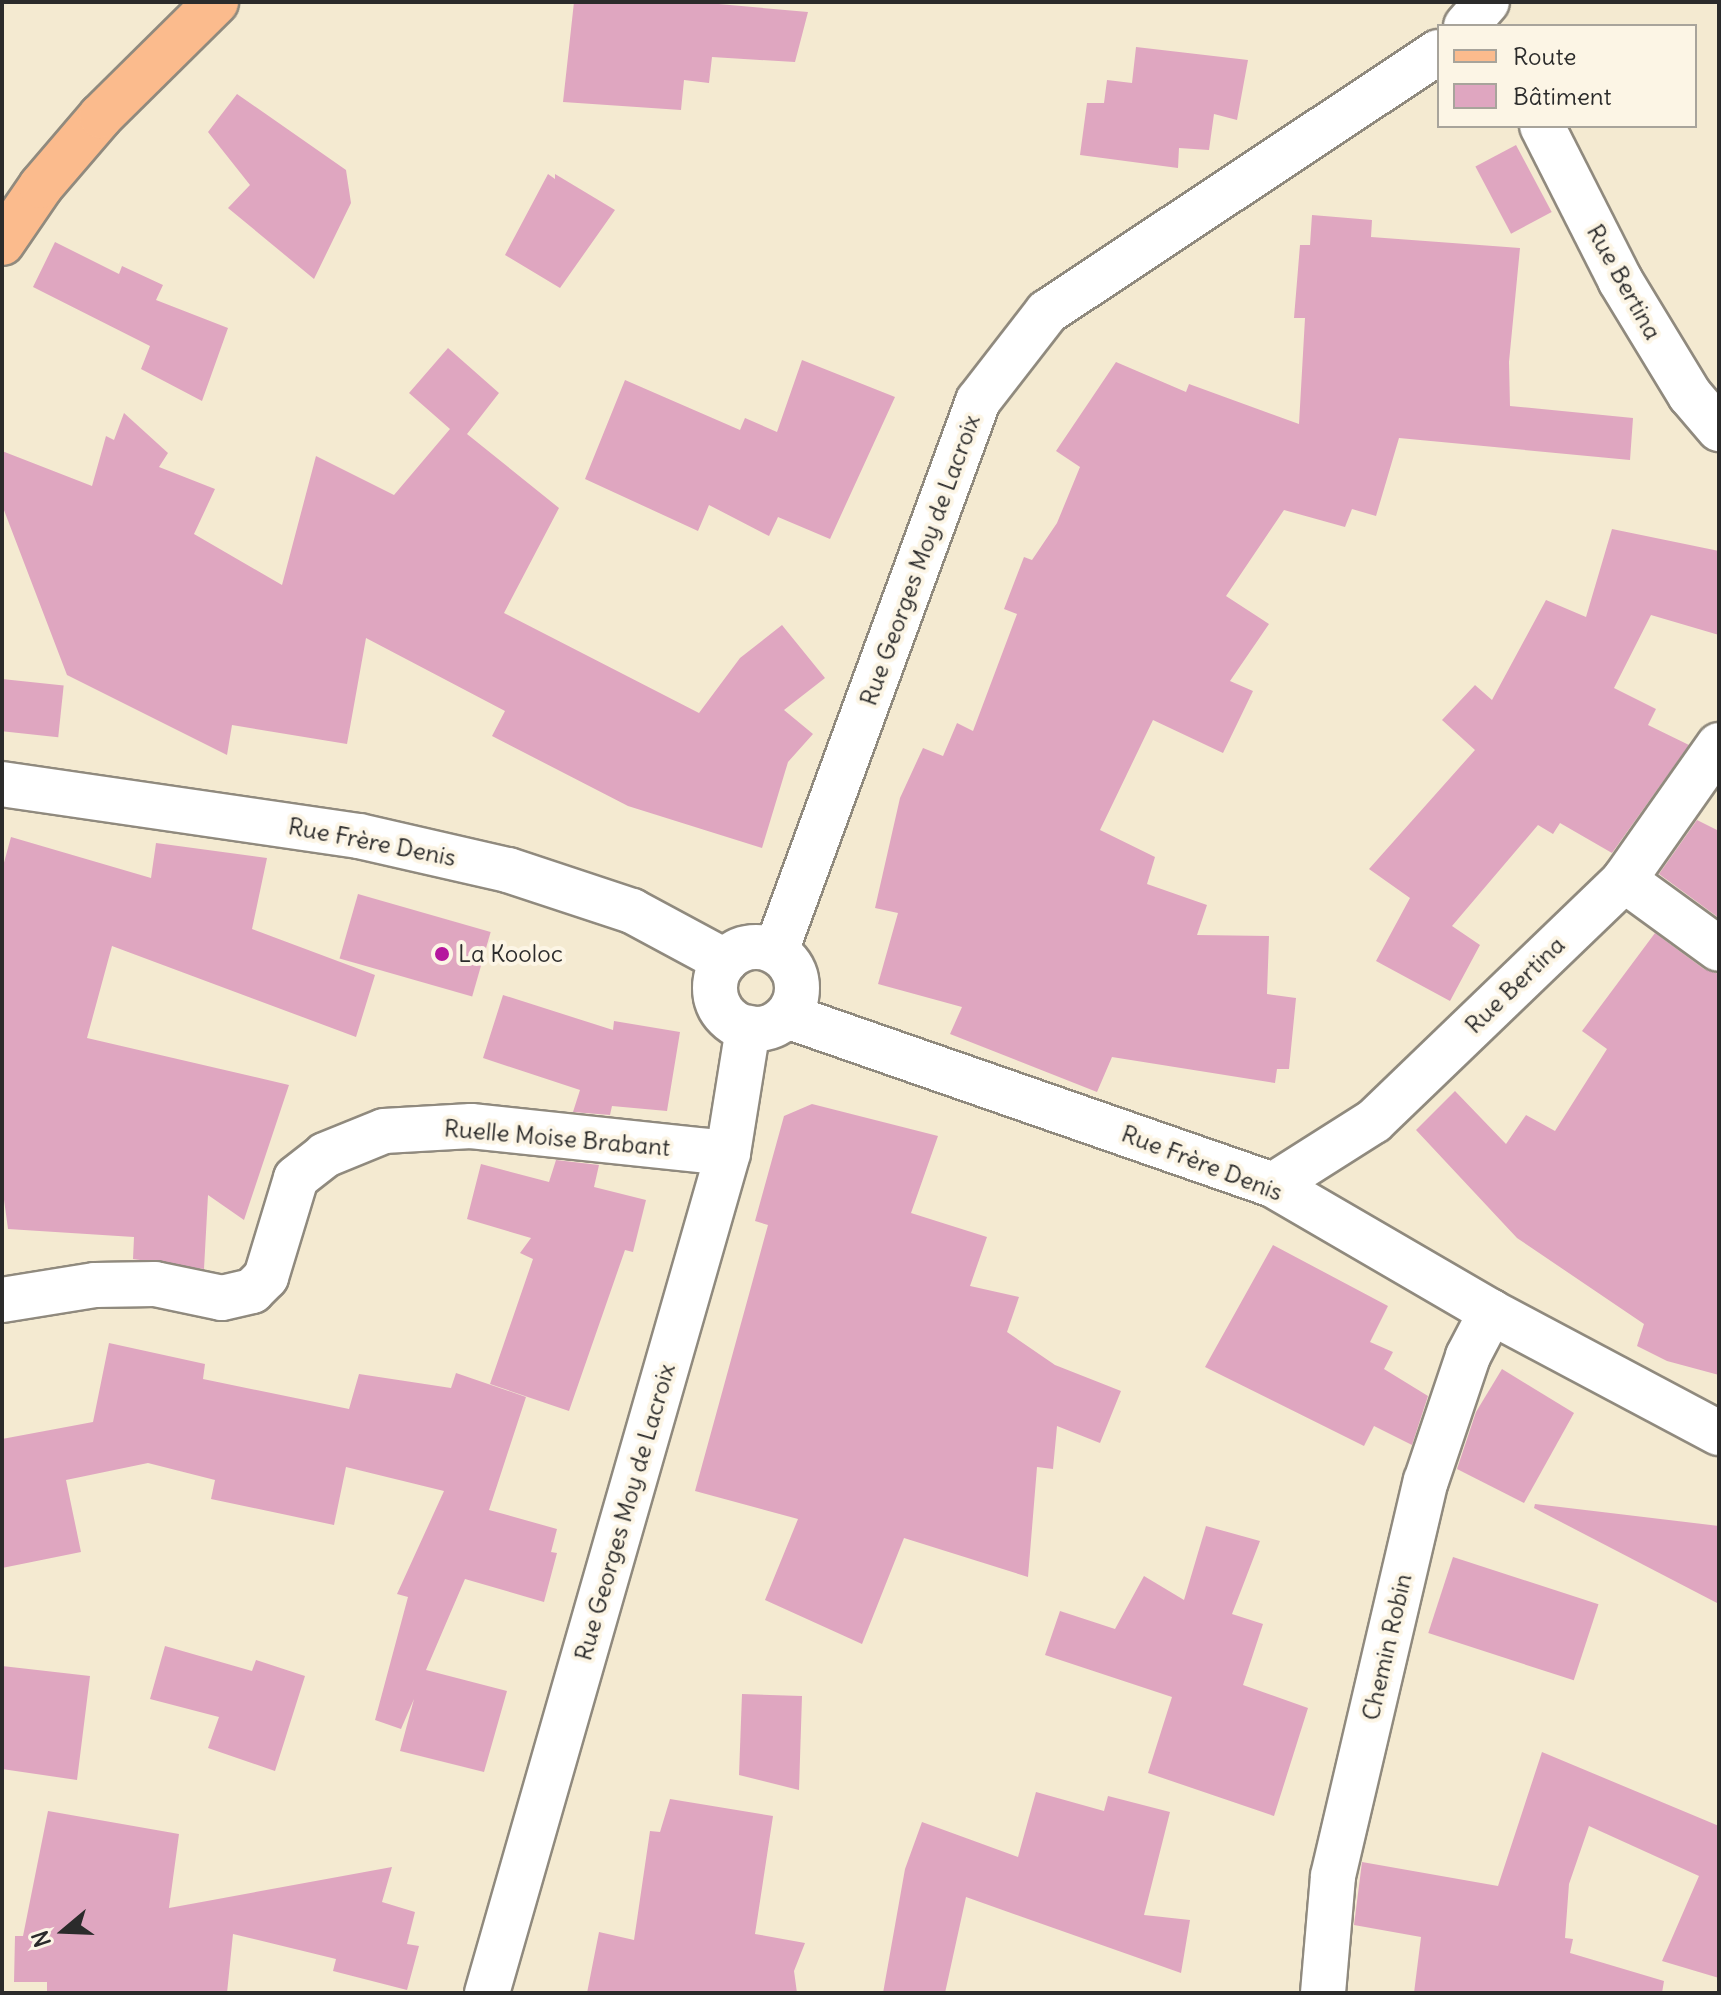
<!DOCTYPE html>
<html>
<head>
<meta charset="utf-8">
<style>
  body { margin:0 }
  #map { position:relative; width:1721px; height:1995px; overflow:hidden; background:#f4ead1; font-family:Delius,sans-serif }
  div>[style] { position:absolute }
  .building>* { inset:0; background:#dfa6c0; transform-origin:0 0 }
  .roads { filter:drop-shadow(2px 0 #908a7e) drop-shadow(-2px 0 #908a7e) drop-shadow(0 2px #908a7e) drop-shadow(0 -2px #908a7e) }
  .minor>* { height:44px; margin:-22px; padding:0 22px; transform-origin:22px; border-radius:22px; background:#fff }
  .minor>.ring { margin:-22px; padding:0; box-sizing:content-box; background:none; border:44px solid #fff; border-radius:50% }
  .major>* { height:44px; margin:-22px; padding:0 22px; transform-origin:22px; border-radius:22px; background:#fbbb8d }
  .dots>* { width:22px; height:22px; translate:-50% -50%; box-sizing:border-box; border:4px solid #fcf5e5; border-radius:50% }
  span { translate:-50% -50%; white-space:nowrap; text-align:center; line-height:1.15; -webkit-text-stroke:8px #fcf5e5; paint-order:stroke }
  .street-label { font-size:24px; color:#2b2b2b }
  .poi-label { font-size:24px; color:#2b2b2b }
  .left { translate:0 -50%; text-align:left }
  .frame { position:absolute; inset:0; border:4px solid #2b2b2b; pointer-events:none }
  .legend { position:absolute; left:1437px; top:24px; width:260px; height:104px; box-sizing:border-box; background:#fcf5e5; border:2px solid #a8a49b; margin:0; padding:10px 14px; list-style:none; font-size:24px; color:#2b2b2b }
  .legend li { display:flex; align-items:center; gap:16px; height:40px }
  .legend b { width:40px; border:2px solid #a8a49b }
  .north { position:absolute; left:24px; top:1891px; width:80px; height:80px; -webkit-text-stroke:6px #fcf5e5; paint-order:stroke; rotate:251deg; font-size:22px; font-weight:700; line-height:32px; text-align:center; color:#2b2b2b }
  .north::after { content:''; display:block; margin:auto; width:28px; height:36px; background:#2b2b2b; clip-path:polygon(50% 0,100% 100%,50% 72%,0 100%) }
</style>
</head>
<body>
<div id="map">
  <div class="building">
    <div style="clip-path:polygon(574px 2px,696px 2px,808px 12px,795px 62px,712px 57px,709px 83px,684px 80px,681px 110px,563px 102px)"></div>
    <div style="clip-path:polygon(1136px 47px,1248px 60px,1237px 120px,1214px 114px,1209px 150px,1179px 148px,1178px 168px,1080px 155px,1087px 103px,1104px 103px,1107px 80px,1132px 83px)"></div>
    <div style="clip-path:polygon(237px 94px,346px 170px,351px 203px,314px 279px,228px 208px,250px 185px,208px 132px)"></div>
    <div style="left:1516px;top:145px;width:76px;height:46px;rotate:62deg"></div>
    <div style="clip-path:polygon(548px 174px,555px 179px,555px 174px,615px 210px,560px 288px,505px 255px)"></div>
    <div style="clip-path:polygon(1312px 215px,1372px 220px,1371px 237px,1520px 248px,1509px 362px,1510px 406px,1633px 418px,1630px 460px,1399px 438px,1376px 516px,1352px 509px,1345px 527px,1284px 510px,1226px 596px,1269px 624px,1230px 681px,1253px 691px,1223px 753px,1153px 720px,1100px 830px,1155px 857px,1147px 884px,1207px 905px,1197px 935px,1269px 936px,1267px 994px,1296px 998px,1289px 1069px,1277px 1069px,1275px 1083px,1112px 1057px,1097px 1092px,950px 1034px,962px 1007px,878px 984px,898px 913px,875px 908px,900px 798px,923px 748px,943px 756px,957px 723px,973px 731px,1017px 614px,1004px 609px,1024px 557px,1032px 560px,1057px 523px,1080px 467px,1056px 451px,1116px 362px,1186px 392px,1189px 384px,1299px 424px,1305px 318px,1294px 318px,1300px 245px,1310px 245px)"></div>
    <div style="clip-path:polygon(55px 242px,119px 274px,122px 266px,163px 285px,156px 300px,228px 328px,202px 401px,141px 369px,150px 346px,33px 287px)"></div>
    <div style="clip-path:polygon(448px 348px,499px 393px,467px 434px,559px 508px,504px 613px,699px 713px,740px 658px,782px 625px,825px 678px,784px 710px,813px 734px,788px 762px,762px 848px,628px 806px,492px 736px,505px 711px,366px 638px,347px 744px,232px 725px,227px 755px,67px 675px,2px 505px,2px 451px,92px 486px,106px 436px,114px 440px,124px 413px,168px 453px,159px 467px,215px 489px,194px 534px,282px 585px,316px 456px,394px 495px,450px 429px,409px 393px)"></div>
    <div style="clip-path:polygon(802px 360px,895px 397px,830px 539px,778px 517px,769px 536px,709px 505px,698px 531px,585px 479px,625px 380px,740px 430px,745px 418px,777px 432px)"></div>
    <div style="clip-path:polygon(1612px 529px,1719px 551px,1719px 635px,1651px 615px,1614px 688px,1656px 709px,1648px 725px,1689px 745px,1612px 853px,1560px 823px,1553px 834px,1538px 825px,1452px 926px,1480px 945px,1450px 1001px,1376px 961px,1410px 898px,1369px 869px,1475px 750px,1442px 720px,1475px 685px,1492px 700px,1546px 600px,1586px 617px)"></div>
    <div style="left:2px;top:679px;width:62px;height:52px;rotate:6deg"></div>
    <div style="clip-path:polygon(1697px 820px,1719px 831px,1719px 918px,1659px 874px)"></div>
    <div style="clip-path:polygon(11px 837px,151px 878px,156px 843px,267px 858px,252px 929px,375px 975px,356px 1037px,112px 946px,87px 1038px,289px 1085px,244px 1220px,208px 1195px,204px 1269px,133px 1259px,134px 1237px,8px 1229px,2px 1185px,2px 870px)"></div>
    <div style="left:358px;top:894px;width:138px;height:67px;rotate:16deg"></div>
    <div style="clip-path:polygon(1655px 933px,1704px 969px,1719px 974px,1719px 1375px,1667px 1361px,1637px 1346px,1644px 1324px,1517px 1238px,1416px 1130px,1455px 1091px,1506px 1144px,1526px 1115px,1555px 1131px,1607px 1049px,1582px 1031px)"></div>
    <div style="clip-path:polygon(503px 995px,613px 1030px,614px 1021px,680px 1032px,667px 1111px,612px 1106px,610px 1115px,573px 1112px,580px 1090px,483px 1058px)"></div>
    <div style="clip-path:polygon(812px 1104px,938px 1136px,911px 1213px,987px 1237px,970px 1286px,1019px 1297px,1007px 1332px,1055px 1365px,1121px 1391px,1100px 1443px,1057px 1426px,1053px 1469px,1037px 1467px,1028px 1577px,904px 1538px,862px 1644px,765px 1600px,798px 1519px,695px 1491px,768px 1225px,755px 1221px,784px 1116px)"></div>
    <div style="clip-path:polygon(556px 1160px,599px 1165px,594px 1187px,646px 1200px,633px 1252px,625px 1250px,569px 1411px,490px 1384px,533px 1259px,520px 1253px,531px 1238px,467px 1219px,481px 1164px,549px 1182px)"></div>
    <div style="clip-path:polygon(1273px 1245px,1388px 1306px,1370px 1342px,1393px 1352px,1384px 1369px,1428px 1396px,1412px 1445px,1374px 1426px,1364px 1446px,1205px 1367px)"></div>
    <div style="clip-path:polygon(109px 1343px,205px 1364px,203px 1379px,349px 1409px,359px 1374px,451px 1388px,456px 1373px,526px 1397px,489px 1510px,557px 1529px,551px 1552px,557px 1553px,544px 1602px,465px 1579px,426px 1670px,507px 1691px,484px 1772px,400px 1751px,414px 1699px,401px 1729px,375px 1720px,408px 1597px,397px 1594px,444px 1491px,346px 1467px,334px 1525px,211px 1499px,215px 1480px,148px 1463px,66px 1480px,81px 1552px,2px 1568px,2px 1439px,93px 1422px)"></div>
    <div style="clip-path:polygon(1502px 1369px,1574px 1413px,1524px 1503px,1457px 1469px,1476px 1412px)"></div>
    <div style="clip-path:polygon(1535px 1504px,1719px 1526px,1719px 1604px,1534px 1508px)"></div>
    <div style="clip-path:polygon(1206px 1526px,1260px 1541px,1232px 1614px,1263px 1624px,1243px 1685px,1308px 1708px,1274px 1816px,1148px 1773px,1172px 1697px,1045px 1655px,1060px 1611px,1115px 1629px,1144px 1576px,1184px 1600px)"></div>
    <div style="left:1453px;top:1557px;width:153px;height:80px;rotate:18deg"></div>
    <div style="clip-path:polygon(165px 1646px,252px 1671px,256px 1660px,305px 1676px,275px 1771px,208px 1748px,219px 1717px,150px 1699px)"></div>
    <div style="clip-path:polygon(2px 1666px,90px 1676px,77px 1780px,2px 1769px)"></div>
    <div style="clip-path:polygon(742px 1694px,802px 1696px,799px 1790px,739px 1775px)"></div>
    <div style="clip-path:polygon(1542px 1752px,1719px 1826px,1719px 1978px,1662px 1961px,1699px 1876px,1589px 1826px,1569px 1884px,1565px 1938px,1573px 1939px,1570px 1953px,1664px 1981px,1662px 1993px,1414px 1993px,1421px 1937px,1354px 1925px,1362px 1862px,1498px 1886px)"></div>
    <div style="clip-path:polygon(1036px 1792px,1104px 1811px,1108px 1796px,1170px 1812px,1144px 1915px,1190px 1920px,1181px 1973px,966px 1897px,945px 1993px,883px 1993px,905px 1869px,922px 1822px,1018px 1857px)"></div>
    <div style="clip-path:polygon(670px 1799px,773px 1816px,755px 1934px,805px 1943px,794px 1971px,797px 1993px,587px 1993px,599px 1932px,634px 1940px,650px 1831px,660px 1832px)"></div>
    <div style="clip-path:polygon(48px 1811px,179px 1834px,169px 1908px,392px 1867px,382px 1902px,415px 1912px,407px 1944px,419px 1946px,407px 1990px,333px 1971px,336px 1959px,233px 1934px,227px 1993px,47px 1993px,47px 1982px,14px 1982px,15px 1936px,23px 1936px)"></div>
  </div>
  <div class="roads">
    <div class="minor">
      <div style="left:1466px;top:26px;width:32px;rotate:-49deg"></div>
      <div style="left:1542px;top:126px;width:173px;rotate:63.1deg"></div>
      <div style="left:1620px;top:280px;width:135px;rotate:58.7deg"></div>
      <div style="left:1690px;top:395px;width:45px;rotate:49.5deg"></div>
      <div style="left:2px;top:784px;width:361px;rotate:8.3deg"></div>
      <div style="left:359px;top:836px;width:153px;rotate:12.9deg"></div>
      <div style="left:508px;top:870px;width:131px;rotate:18.3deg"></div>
      <div style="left:632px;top:911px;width:106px;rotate:28.3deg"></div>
      <div style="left:1624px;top:880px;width:117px;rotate:36deg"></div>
      <div class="ring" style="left:715px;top:947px;width:38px;height:38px"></div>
      <div style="left:776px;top:951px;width:586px;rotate:-69.83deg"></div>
      <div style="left:978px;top:401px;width:113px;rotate:-52.2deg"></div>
      <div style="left:1047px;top:312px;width:470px;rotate:-33.6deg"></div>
      <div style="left:787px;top:1016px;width:515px;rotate:19.17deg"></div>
      <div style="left:1273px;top:1185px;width:252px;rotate:30.2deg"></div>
      <div style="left:1491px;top:1312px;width:258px;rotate:28deg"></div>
      <div style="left:1273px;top:1185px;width:120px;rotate:-32.4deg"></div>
      <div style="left:1374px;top:1121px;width:347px;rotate:-43.9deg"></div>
      <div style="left:1624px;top:880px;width:165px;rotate:-54.9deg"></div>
      <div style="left:2px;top:1300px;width:94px;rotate:-9.2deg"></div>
      <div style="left:95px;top:1285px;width:60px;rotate:-1deg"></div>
      <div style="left:155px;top:1284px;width:68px;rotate:11.8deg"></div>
      <div style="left:222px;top:1298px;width:31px;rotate:-13deg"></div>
      <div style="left:252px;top:1291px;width:20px;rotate:-45deg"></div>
      <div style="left:266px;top:1277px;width:103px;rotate:-73.1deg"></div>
      <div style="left:296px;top:1178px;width:37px;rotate:-38deg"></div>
      <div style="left:325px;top:1155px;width:64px;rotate:-22.1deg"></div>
      <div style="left:384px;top:1131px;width:87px;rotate:-3.3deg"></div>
      <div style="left:471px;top:1126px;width:258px;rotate:6deg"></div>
      <div style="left:487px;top:1993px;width:874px;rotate:-73.99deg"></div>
      <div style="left:728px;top:1153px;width:127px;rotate:-80.9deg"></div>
      <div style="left:1323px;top:1993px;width:117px;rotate:-85.1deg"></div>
      <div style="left:1333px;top:1876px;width:406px;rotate:-76.8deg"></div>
      <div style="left:1426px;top:1481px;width:132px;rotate:-71.4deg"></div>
      <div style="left:1468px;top:1356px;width:50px;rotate:-62.4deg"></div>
    </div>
    <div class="major">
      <div style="left:2px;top:243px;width:69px;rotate:-55.6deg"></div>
      <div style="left:41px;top:186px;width:92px;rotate:-49.4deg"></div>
      <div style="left:101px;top:116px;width:162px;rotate:-44.7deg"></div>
    </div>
  </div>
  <div class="dots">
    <div style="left:442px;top:954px;background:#b5179e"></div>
  </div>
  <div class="street-label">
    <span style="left:1624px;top:282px;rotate:61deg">Rue Bertina</span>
    <span style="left:920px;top:560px;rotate:-70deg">Rue Georges Moy de Lacroix</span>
    <span style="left:372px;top:842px;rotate:11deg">Rue Frère Denis</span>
    <span style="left:1515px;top:985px;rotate:-44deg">Rue Bertina</span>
    <span style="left:557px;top:1138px;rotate:5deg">Ruelle Moise Brabant</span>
    <span style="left:1202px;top:1163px;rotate:21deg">Rue Frère Denis</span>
    <span style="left:625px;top:1512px;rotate:-74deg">Rue Georges Moy de Lacroix</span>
    <span style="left:1387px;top:1647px;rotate:-77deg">Chemin Robin</span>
  </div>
  <div class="poi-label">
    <span class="left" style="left:458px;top:954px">La Kooloc</span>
  </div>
  <div class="frame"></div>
  <ul class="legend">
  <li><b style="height:10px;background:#fbbb8d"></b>Route</li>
  <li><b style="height:22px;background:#dfa6c0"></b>Bâtiment</li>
  </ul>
  <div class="north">N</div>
</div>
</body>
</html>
